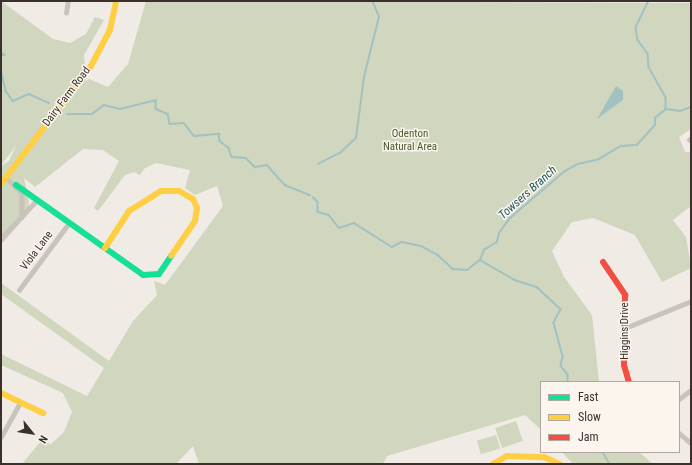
<!DOCTYPE html>
<html>
<head>
<meta charset="utf-8">
<style>
  body { margin:0 }
  #map { position:relative; width:692px; height:465px; overflow:hidden; background:#f0ebe5; font-family:"Roboto Condensed",sans-serif }
  div>[style] { position:absolute }
  .green>* { inset:0; background:#d1d6bf; transform-origin:0 0 }
  .water>* { inset:0; background:#a1c2c1 }
  .stream>* { height:1.5px; margin:-0.75px; padding:0 0.75px; transform-origin:0.75px; border-radius:0.75px; background:#a1c2c1 }
  .street>* { height:4.5px; margin:-2.25px; padding:0 2.25px; transform-origin:2.25px; border-radius:2.25px; background:#c9c3be }
  .fast>* { height:6px; margin:-3px; padding:0 3px; transform-origin:3px; border-radius:3px; background:#16e098 }
  .slow>* { height:6px; margin:-3px; padding:0 3px; transform-origin:3px; border-radius:3px; background:#ffcf43 }
  .jam>* { height:6px; margin:-3px; padding:0 3px; transform-origin:3px; border-radius:3px; background:#f24e42 }
  span { translate:-50% -50%; white-space:nowrap; text-align:center; line-height:1.15; -webkit-text-stroke:3px #fbf5ee; paint-order:stroke }
  .street-label { font-size:11px; color:#3b302b }
  .park-label { font-size:11px; color:#4a5a2e }
  .water-label { font-size:12px; color:#1f5a5e; font-style:italic }
  .frame { position:absolute; inset:0; border:2px solid #3b302b; pointer-events:none }
  .legend { position:absolute; left:540px; top:381px; width:140px; height:72px; box-sizing:border-box; background:#fbf5ee; border:1px solid #aea6a0; margin:0; padding:5px 7px; list-style:none; font-size:12px; color:#3b302b }
  .legend li { display:flex; align-items:center; gap:8px; height:20px }
  .legend b { width:20px; border:1px solid #aea6a0 }
  .north { position:absolute; left:12px; top:413px; width:40px; height:40px; -webkit-text-stroke:3px #fbf5ee; paint-order:stroke; rotate:120deg; font-size:11px; font-weight:700; line-height:16px; text-align:center; color:#3b302b }
  .north::after { content:''; display:block; margin:auto; width:14px; height:18px; background:#3b302b; clip-path:polygon(50% 0,100% 100%,50% 72%,0 100%) }
</style>
</head>
<body>
<div id="map">
  <div class="green">
    <div style="clip-path:polygon(1px 1px,53px 39px,70px 43px,86px 34px,95px 17px,104px 20px,84px 55px,86px 81px,89px 79px,108px 87px,128px 64px,146px 1px,691px 3px,691px 129px,679px 137px,685px 152px,691px 152px,691px 206px,673px 220px,686px 237px,691px 268px,662px 282px,635px 235px,593px 218px,572px 222px,552px 251px,564px 277px,592px 315px,599px 382px,541px 382px,541px 430px,525px 415px,387px 456px,383px 464px,199px 464px,193px 446px,176px 464px,22px 464px,41px 441px,45px 438px,50px 445px,64px 432px,72px 412px,63px 393px,1px 365px,1px 354px,87px 396px,104px 368px,1px 294px,1px 283px,109px 361px,133px 321px,157px 295px,154px 281px,165px 285px,223px 206px,217px 186px,195px 195px,185px 188px,190px 170px,156px 163px,145px 168px,140px 175px,134px 172px,125px 175px,98px 211px,94px 208px,119px 161px,103px 150px,83px 149px,35px 187px,24px 178px,29px 202px,28px 214px,1px 245px,1px 166px,9px 161px,16px 146px,1px 165px)"></div>
    <div style="left:516px;top:421px;width:21px;height:22px;rotate:71deg"></div>
    <div style="left:496px;top:435px;width:14px;height:20px;rotate:73deg"></div>
    <div style="clip-path:polygon(562px 452px,639px 452px,653px 464px,573px 464px)"></div>
  </div>
  <div class="water">
    <div style="clip-path:polygon(616px 86px,623px 91px,623px 100px,597px 119px)"></div>
  </div>
  <div class="stream">
    <div style="left:649px;top:1px;width:30px;rotate:116deg"></div>
    <div style="left:636px;top:28px;width:12px;rotate:81deg"></div>
    <div style="left:638px;top:40px;width:17px;rotate:54deg"></div>
    <div style="left:648px;top:54px;width:13px;rotate:86deg"></div>
    <div style="left:649px;top:67px;width:35px;rotate:61deg"></div>
    <div style="left:666px;top:98px;width:11px;rotate:90deg"></div>
    <div style="left:1px;top:52px;width:5px;rotate:37deg"></div>
    <div style="left:5px;top:55px;width:4px;rotate:166deg"></div>
    <div style="left:1px;top:69px;width:23px;rotate:77deg"></div>
    <div style="left:6px;top:91px;width:12px;rotate:55deg"></div>
    <div style="left:13px;top:101px;width:17px;rotate:-24deg"></div>
    <div style="left:29px;top:94px;width:22px;rotate:24deg"></div>
    <div style="left:67px;top:114px;width:25px"></div>
    <div style="left:92px;top:114px;width:15px;rotate:-37deg"></div>
    <div style="left:104px;top:105px;width:16px;rotate:14deg"></div>
    <div style="left:120px;top:109px;width:37px;rotate:-14deg"></div>
    <div style="left:156px;top:100px;width:9px;rotate:90deg"></div>
    <div style="left:156px;top:109px;width:13px;rotate:23deg"></div>
    <div style="left:168px;top:114px;width:10px;rotate:79deg"></div>
    <div style="left:170px;top:124px;width:14px;rotate:-4deg"></div>
    <div style="left:184px;top:123px;width:16px;rotate:52deg"></div>
    <div style="left:194px;top:136px;width:25px;rotate:-5deg"></div>
    <div style="left:219px;top:134px;width:7px;rotate:82deg"></div>
    <div style="left:220px;top:141px;width:11px;rotate:38deg"></div>
    <div style="left:229px;top:148px;width:9px;rotate:72deg"></div>
    <div style="left:232px;top:157px;width:14px;rotate:4deg"></div>
    <div style="left:246px;top:158px;width:13px;rotate:45deg"></div>
    <div style="left:255px;top:167px;width:12px;rotate:-9deg"></div>
    <div style="left:267px;top:165px;width:27px;rotate:48deg"></div>
    <div style="left:285px;top:185px;width:27px;rotate:22deg"></div>
    <div style="left:318px;top:164px;width:25px;rotate:-27deg"></div>
    <div style="left:340px;top:153px;width:22px;rotate:-43deg"></div>
    <div style="left:356px;top:138px;width:62px;rotate:-82.5deg"></div>
    <div style="left:364px;top:77px;width:62px;rotate:-76deg"></div>
    <div style="left:379px;top:17px;width:15px;rotate:-113deg"></div>
    <div style="left:313px;top:197px;width:7px;rotate:45deg"></div>
    <div style="left:318px;top:202px;width:10px;rotate:90deg"></div>
    <div style="left:318px;top:212px;width:11px;rotate:15deg"></div>
    <div style="left:329px;top:215px;width:16px;rotate:52deg"></div>
    <div style="left:339px;top:228px;width:16px;rotate:-18deg"></div>
    <div style="left:354px;top:223px;width:45px;rotate:32.3deg"></div>
    <div style="left:392px;top:247px;width:11px;rotate:-27deg"></div>
    <div style="left:402px;top:242px;width:19px;rotate:12deg"></div>
    <div style="left:421px;top:246px;width:19px;rotate:28deg"></div>
    <div style="left:438px;top:255px;width:21px;rotate:43deg"></div>
    <div style="left:453px;top:269px;width:14px;rotate:4deg"></div>
    <div style="left:467px;top:270px;width:16px;rotate:-38deg"></div>
    <div style="left:480px;top:260px;width:11px;rotate:-68deg"></div>
    <div style="left:484px;top:250px;width:15px;rotate:-32deg"></div>
    <div style="left:497px;top:242px;width:9px;rotate:-77deg"></div>
    <div style="left:499px;top:233px;width:19px;rotate:-54deg"></div>
    <div style="left:510px;top:218px;width:72px;rotate:-40.5deg"></div>
    <div style="left:565px;top:171px;width:15px;rotate:-28deg"></div>
    <div style="left:578px;top:164px;width:22px;rotate:-13deg"></div>
    <div style="left:599px;top:159px;width:26px;rotate:-31deg"></div>
    <div style="left:621px;top:146px;width:16px;rotate:-4deg"></div>
    <div style="left:637px;top:145px;width:27px;rotate:-48deg"></div>
    <div style="left:655px;top:125px;width:7px;rotate:-90deg"></div>
    <div style="left:655px;top:118px;width:14px;rotate:-39deg"></div>
    <div style="left:666px;top:109px;width:14px;rotate:8deg"></div>
    <div style="left:680px;top:111px;width:12px;rotate:-20deg"></div>
    <div style="left:480px;top:260px;width:40px;rotate:29.7deg"></div>
    <div style="left:515px;top:280px;width:23px;rotate:18deg"></div>
    <div style="left:537px;top:287px;width:33px;rotate:43deg"></div>
    <div style="left:561px;top:309px;width:16px;rotate:117deg"></div>
    <div style="left:554px;top:323px;width:35px;rotate:75deg"></div>
    <div style="left:563px;top:357px;width:9px;rotate:103deg"></div>
    <div style="left:561px;top:366px;width:11px;rotate:52deg"></div>
    <div style="left:568px;top:375px;width:7px;rotate:90deg"></div>
    <div style="left:603px;top:452px;width:14px;rotate:60deg"></div>
  </div>
  <div class="street">
    <div style="left:66px;top:13px;width:12px;rotate:-81deg"></div>
    <div style="left:689px;top:140px;width:3px;rotate:-45deg"></div>
    <div style="left:6px;top:177px;width:23px;rotate:45deg"></div>
    <div style="left:22px;top:193px;width:24px;rotate:90deg"></div>
    <div style="left:1px;top:238px;width:52px;rotate:-46.5deg"></div>
    <div style="left:19px;top:290px;width:84px;rotate:-53.3deg"></div>
    <div style="left:625px;top:328px;width:71px;rotate:-22.2deg"></div>
    <div style="left:679px;top:399px;width:15px;rotate:-37deg"></div>
    <div style="left:679px;top:433px;width:16px;rotate:40deg"></div>
    <div style="left:1px;top:437px;width:39px;rotate:-61deg"></div>
  </div>
  <div class="fast">
    <div style="left:16px;top:185px;width:156px;rotate:35.3deg"></div>
    <div style="left:143px;top:275px;width:16px;rotate:-4deg"></div>
    <div style="left:159px;top:274px;width:22px;rotate:-56deg"></div>
  </div>
  <div class="slow">
    <div style="left:1px;top:184px;width:148px;rotate:-52.7deg"></div>
    <div style="left:91px;top:66px;width:41px;rotate:-62.2deg"></div>
    <div style="left:110px;top:30px;width:30px;rotate:-78deg"></div>
    <div style="left:105px;top:248px;width:44px;rotate:-57deg"></div>
    <div style="left:129px;top:211px;width:38px;rotate:-32deg"></div>
    <div style="left:161px;top:191px;width:18px"></div>
    <div style="left:179px;top:191px;width:16px;rotate:30deg"></div>
    <div style="left:193px;top:199px;width:10px;rotate:66deg"></div>
    <div style="left:197px;top:208px;width:13px;rotate:99deg"></div>
    <div style="left:195px;top:221px;width:42px;rotate:124.4deg"></div>
    <div style="left:1px;top:393px;width:47px;rotate:25.5deg"></div>
    <div style="left:493px;top:464px;width:16px;rotate:-30deg"></div>
    <div style="left:507px;top:456px;width:37px;rotate:2deg"></div>
    <div style="left:544px;top:457px;width:17px;rotate:24deg"></div>
  </div>
  <div class="jam">
    <div style="left:603px;top:262px;width:40px;rotate:56deg"></div>
    <div style="left:625px;top:295px;width:70px;rotate:90.8deg"></div>
    <div style="left:624px;top:365px;width:18px;rotate:74deg"></div>
  </div>
  <div class="street-label">
    <span style="left:67px;top:97px;rotate:-53deg">Dairy Farm Road</span>
    <span style="left:37px;top:251px;rotate:-53deg">Viola Lane</span>
    <span style="left:625px;top:331px;rotate:-90deg">Higgins Drive</span>
  </div>
  <div class="park-label">
    <span style="left:410px;top:141px">Odenton<br>Natural Area</span>
  </div>
  <div class="water-label">
    <span style="left:528px;top:193px;rotate:-42deg">Towsers Branch</span>
  </div>
  <div class="frame"></div>
  <ul class="legend">
  <li><b style="height:5px;background:#16e098"></b>Fast</li>
  <li><b style="height:5px;background:#ffcf43"></b>Slow</li>
  <li><b style="height:5px;background:#f24e42"></b>Jam</li>
  </ul>
  <div class="north">N</div>
</div>
</body>
</html>
